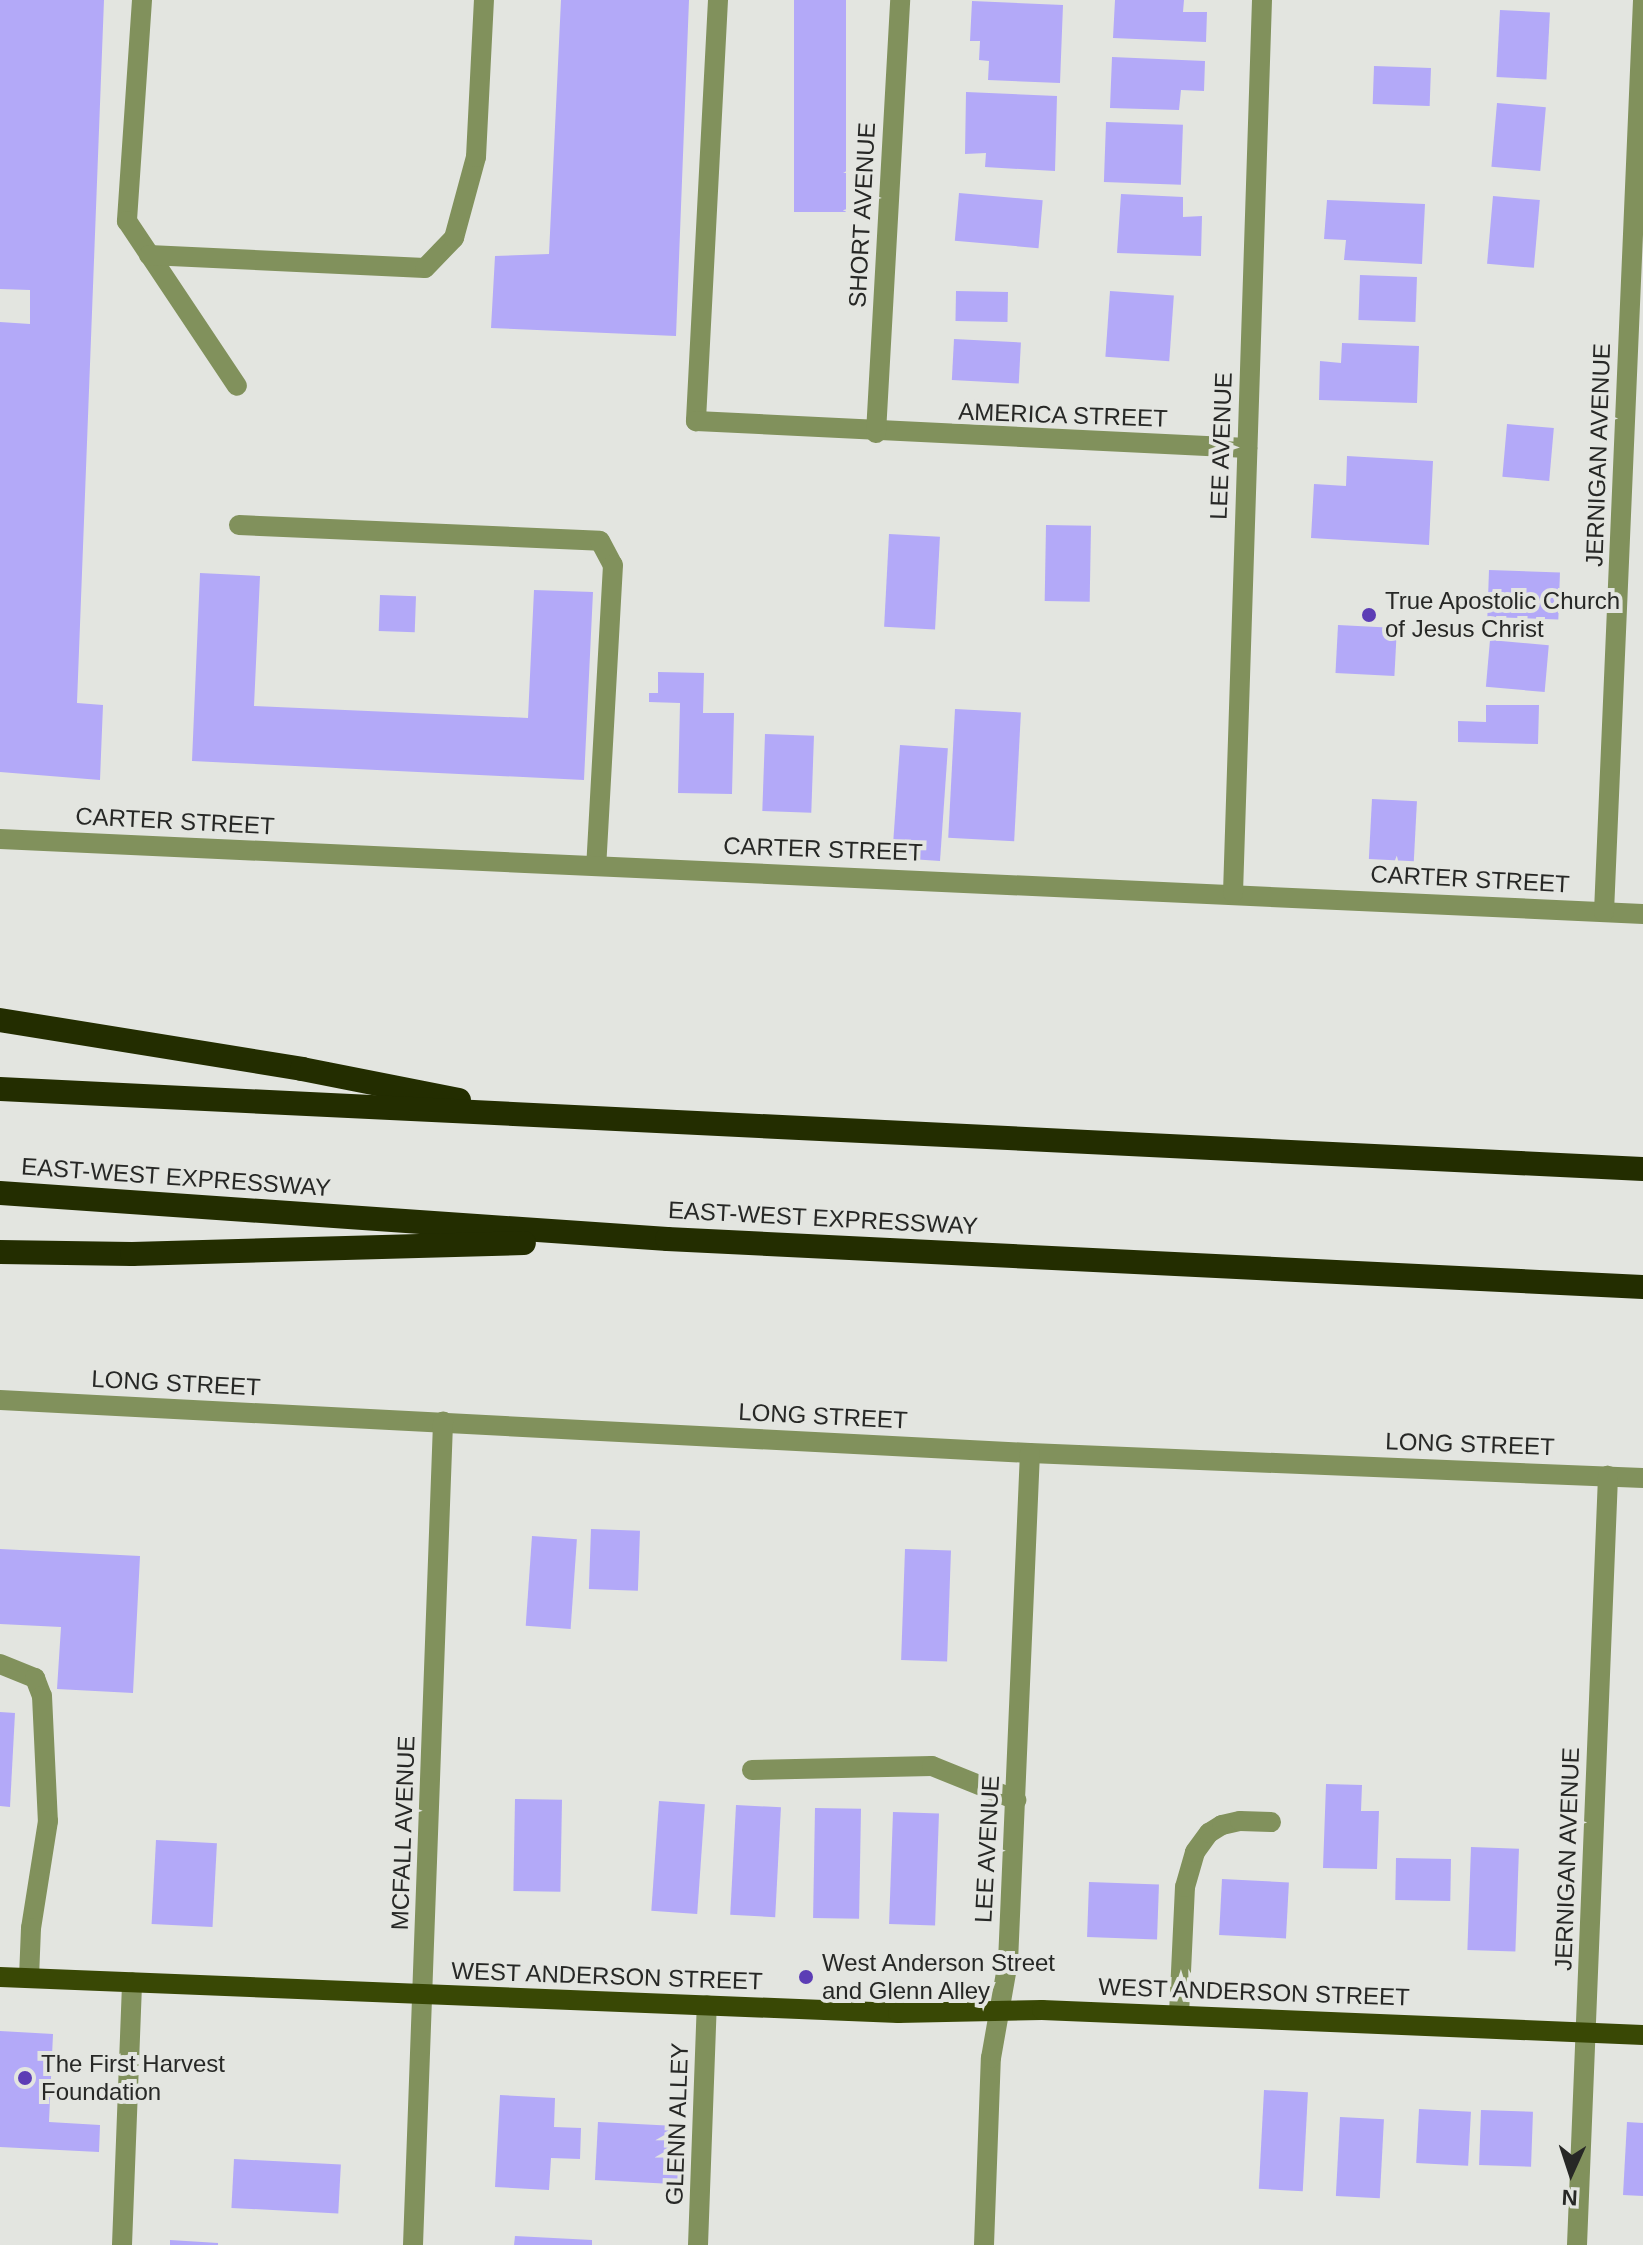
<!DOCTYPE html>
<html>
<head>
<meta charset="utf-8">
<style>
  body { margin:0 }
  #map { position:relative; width:1643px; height:2245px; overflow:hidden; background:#e3e5e0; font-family:Helvetica,sans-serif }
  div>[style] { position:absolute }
  .building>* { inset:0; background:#b3a9f8; transform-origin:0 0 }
  .minor>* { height:20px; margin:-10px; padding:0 10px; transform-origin:10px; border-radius:10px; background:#81915c }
  .major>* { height:20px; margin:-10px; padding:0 10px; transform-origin:10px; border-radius:10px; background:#394805 }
  .highway>* { height:24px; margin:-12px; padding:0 12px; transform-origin:12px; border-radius:12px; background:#232d00 }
  .dots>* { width:22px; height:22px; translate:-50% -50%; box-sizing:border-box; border:4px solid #e3e5e0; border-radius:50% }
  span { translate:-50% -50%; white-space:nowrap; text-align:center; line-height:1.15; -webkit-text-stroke:8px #e3e5e0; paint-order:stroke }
  .street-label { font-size:24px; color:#272826 }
  .poi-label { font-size:24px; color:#272826 }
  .left { translate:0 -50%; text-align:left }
  .north { position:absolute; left:1531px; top:2133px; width:80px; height:80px; -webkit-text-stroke:6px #e3e5e0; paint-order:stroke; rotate:183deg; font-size:22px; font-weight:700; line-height:32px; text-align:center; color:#272826 }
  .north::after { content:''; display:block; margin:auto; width:28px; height:36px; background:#272826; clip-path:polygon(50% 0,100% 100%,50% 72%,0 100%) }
</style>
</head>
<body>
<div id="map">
  <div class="building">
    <div style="clip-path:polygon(0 0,104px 0,77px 703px,103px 705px,100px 780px,0 772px,0 322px,30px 324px,30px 290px,0 289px)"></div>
    <div style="clip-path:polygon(561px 0,689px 0,676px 336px,491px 328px,495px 256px,549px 254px)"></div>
    <div style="left:794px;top:0;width:52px;height:212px"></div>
    <div style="clip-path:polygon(1115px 0,1184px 0,1183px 12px,1207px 12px,1206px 42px,1113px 38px)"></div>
    <div style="clip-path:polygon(972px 1px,1063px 5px,1060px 83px,988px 80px,989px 61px,979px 60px,980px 41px,970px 41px)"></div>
    <div style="left:1500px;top:10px;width:50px;height:67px;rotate:3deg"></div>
    <div style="clip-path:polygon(1112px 57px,1205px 61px,1204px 91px,1181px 90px,1179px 110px,1110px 108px)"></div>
    <div style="left:1374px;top:66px;width:57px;height:38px;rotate:2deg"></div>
    <div style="clip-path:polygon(966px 92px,1057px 96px,1055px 171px,985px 167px,986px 153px,965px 154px)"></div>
    <div style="left:1497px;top:103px;width:49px;height:64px;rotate:5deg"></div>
    <div style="left:1106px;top:122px;width:77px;height:60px;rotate:2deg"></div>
    <div style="left:959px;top:193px;width:84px;height:48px;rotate:5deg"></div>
    <div style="clip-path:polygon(1121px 194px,1183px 197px,1183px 217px,1202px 216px,1201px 256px,1117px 253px)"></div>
    <div style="left:1493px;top:196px;width:47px;height:68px;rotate:5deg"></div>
    <div style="clip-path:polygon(1327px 200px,1425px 204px,1422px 264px,1344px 260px,1346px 240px,1324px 239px)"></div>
    <div style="left:1360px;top:275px;width:57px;height:45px;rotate:2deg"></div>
    <div style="left:956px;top:291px;width:52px;height:30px;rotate:1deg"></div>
    <div style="left:1110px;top:291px;width:64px;height:66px;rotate:4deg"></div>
    <div style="left:954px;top:339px;width:67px;height:41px;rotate:3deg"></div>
    <div style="clip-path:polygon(1342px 343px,1419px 346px,1417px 403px,1319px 400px,1320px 361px,1341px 363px)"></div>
    <div style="left:1507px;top:424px;width:47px;height:53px;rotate:5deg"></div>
    <div style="clip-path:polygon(1347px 456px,1433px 461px,1429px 545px,1311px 538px,1314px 484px,1346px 486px)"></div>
    <div style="left:1046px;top:525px;width:45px;height:76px;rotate:1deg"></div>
    <div style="left:889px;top:534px;width:51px;height:93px;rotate:3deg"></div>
    <div style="left:1489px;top:570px;width:71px;height:47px;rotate:2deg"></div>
    <div style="clip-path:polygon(200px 573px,260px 576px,254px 706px,528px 718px,534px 590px,593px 592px,584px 780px,192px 761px)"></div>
    <div style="left:380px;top:595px;width:36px;height:36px;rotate:2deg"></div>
    <div style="left:1338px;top:625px;width:59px;height:48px;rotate:3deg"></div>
    <div style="left:1490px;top:640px;width:59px;height:47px;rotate:5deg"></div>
    <div style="clip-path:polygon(658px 672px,704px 673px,703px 713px,734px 713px,732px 794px,678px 793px,680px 703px,649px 702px,649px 693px,658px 693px)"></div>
    <div style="clip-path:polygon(1486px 705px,1539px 705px,1538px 744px,1458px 742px,1458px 721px,1486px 722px)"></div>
    <div style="left:955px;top:709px;width:66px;height:129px;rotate:3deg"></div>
    <div style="left:765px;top:734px;width:49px;height:77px;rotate:2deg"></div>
    <div style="left:900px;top:745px;width:48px;height:113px;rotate:4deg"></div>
    <div style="left:1372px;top:799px;width:45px;height:60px;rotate:3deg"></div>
    <div style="left:591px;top:1529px;width:49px;height:60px;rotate:2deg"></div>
    <div style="left:532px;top:1536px;width:45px;height:90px;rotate:4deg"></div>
    <div style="clip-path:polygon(0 1549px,140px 1556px,133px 1693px,57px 1689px,61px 1627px,0 1624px)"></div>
    <div style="left:905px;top:1549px;width:46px;height:111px;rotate:2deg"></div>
    <div style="clip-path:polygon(0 1712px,15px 1713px,10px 1807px,0 1806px)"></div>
    <div style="clip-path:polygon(1326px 1784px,1362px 1785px,1361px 1811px,1379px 1811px,1377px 1869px,1323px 1868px)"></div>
    <div style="left:515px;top:1799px;width:47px;height:92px;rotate:1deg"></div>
    <div style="left:659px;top:1801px;width:46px;height:110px;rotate:4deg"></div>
    <div style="left:736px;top:1805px;width:45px;height:110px;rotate:3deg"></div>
    <div style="left:815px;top:1808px;width:46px;height:110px;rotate:1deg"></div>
    <div style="left:893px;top:1812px;width:46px;height:112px;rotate:2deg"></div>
    <div style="left:156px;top:1840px;width:61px;height:84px;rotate:3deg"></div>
    <div style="left:1471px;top:1847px;width:48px;height:103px;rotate:2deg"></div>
    <div style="left:1396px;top:1858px;width:55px;height:42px;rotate:1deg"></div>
    <div style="left:1222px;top:1879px;width:67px;height:56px;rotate:3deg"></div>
    <div style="left:1089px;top:1882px;width:70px;height:55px;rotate:2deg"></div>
    <div style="clip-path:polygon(0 2031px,53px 2034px,49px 2122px,100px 2125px,99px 2152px,0 2147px)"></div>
    <div style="left:1264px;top:2090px;width:44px;height:99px;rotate:3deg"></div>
    <div style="clip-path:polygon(500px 2095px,555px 2098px,554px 2127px,581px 2128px,580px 2159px,551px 2158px,549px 2190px,495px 2187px)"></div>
    <div style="left:1419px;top:2109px;width:52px;height:54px;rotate:3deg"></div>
    <div style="left:1481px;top:2110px;width:52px;height:55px;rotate:2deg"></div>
    <div style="left:1340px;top:2117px;width:44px;height:79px;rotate:3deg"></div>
    <div style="left:598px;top:2122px;width:83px;height:58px;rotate:3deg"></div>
    <div style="clip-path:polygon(1627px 2122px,1643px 2123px,1643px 2196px,1623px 2195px)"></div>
    <div style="left:234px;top:2159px;width:107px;height:49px;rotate:3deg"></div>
    <div style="clip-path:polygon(515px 2236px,592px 2240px,592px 2245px,514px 2245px)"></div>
    <div style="clip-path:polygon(170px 2240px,218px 2243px,218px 2245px,170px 2245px)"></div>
  </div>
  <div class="minor">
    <div style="left:142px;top:0;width:222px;rotate:93.9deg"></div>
    <div style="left:127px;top:221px;width:198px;rotate:56.3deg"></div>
    <div style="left:718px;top:0;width:422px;rotate:93deg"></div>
    <div style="left:696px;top:421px;width:552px;rotate:2.81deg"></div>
    <div style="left:149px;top:255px;width:276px;rotate:2.7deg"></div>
    <div style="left:425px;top:268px;width:42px;rotate:-46deg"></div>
    <div style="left:454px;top:238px;width:84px;rotate:-74.8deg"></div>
    <div style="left:476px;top:157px;width:157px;rotate:-87.1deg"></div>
    <div style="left:876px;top:433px;width:434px;rotate:-86.8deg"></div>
    <div style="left:239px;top:525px;width:361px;rotate:2.5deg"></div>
    <div style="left:600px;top:541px;width:27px;rotate:62deg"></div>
    <div style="left:613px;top:565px;width:300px;rotate:93.2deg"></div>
    <div style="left:0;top:839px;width:1645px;rotate:2.61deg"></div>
    <div style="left:1233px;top:893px;width:893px;rotate:-88.14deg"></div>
    <div style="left:1604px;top:912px;width:913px;rotate:-87.55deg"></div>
    <div style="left:0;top:1400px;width:1031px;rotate:2.95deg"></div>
    <div style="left:1030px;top:1453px;width:614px;rotate:2.34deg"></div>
    <div style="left:0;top:1664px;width:38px;rotate:22deg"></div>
    <div style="left:35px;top:1678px;width:19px;rotate:69deg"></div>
    <div style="left:42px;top:1696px;width:125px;rotate:87.3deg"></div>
    <div style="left:48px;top:1821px;width:108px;rotate:99deg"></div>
    <div style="left:31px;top:1928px;width:50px;rotate:92.3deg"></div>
    <div style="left:752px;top:1770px;width:180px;rotate:-1.3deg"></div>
    <div style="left:932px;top:1766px;width:91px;rotate:22deg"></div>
    <div style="left:1179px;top:2014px;width:127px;rotate:-87.3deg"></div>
    <div style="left:1185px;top:1887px;width:36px;rotate:-74deg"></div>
    <div style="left:1195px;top:1852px;width:24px;rotate:-54deg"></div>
    <div style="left:1209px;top:1833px;width:15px;rotate:-32deg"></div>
    <div style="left:1222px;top:1825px;width:18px;rotate:-13deg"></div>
    <div style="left:1240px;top:1821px;width:31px;rotate:2deg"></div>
    <div style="left:122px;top:2245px;width:263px;rotate:-87.8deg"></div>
    <div style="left:413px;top:2245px;width:824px;rotate:-87.91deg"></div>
    <div style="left:698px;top:2245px;width:240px;rotate:-87.9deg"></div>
    <div style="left:984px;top:2245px;width:187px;rotate:-87.9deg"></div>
    <div style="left:991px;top:2058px;width:97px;rotate:-80deg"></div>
    <div style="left:1008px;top:1962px;width:509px;rotate:-87.53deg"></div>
    <div style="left:1577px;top:2245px;width:770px;rotate:-87.69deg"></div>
  </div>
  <div class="major">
    <div style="left:0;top:1977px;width:899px;rotate:2.3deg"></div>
    <div style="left:898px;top:2013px;width:144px;rotate:-1.2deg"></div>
    <div style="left:1042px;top:2010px;width:602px;rotate:2.38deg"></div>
  </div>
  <div class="highway">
    <div style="left:0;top:1020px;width:306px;rotate:9.2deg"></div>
    <div style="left:302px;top:1069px;width:160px;rotate:11.2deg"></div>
    <div style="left:0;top:1089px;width:1645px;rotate:2.79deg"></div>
    <div style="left:0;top:1193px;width:669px;rotate:3.95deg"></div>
    <div style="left:667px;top:1239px;width:977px;rotate:2.82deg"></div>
    <div style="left:0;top:1252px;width:132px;rotate:0.9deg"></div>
    <div style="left:132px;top:1254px;width:392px;rotate:-1.6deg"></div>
  </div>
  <div class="dots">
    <div style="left:1369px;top:615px;background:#5c3db5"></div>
    <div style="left:806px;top:1977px;background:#5c3db5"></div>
    <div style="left:25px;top:2078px;background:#5c3db5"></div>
  </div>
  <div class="street-label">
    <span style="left:862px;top:215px;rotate:-87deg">SHORT AVENUE</span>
    <span style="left:1063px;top:415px;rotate:2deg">AMERICA STREET</span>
    <span style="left:1221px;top:446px;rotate:-88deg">LEE AVENUE</span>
    <span style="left:1598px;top:455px;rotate:-88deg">JERNIGAN AVENUE</span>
    <span style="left:175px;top:821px;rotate:3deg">CARTER STREET</span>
    <span style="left:823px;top:849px;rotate:2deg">CARTER STREET</span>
    <span style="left:1470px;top:879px;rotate:3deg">CARTER STREET</span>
    <span style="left:176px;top:1177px;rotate:4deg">EAST-WEST EXPRESSWAY</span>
    <span style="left:823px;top:1218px;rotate:3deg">EAST-WEST EXPRESSWAY</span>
    <span style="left:176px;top:1383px;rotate:3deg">LONG STREET</span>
    <span style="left:823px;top:1416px;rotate:3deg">LONG STREET</span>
    <span style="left:1470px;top:1444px;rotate:2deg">LONG STREET</span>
    <span style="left:403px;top:1833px;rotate:-88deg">MCFALL AVENUE</span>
    <span style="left:987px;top:1849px;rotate:-87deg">LEE AVENUE</span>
    <span style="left:1567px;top:1859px;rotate:-88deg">JERNIGAN AVENUE</span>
    <span style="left:607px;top:1976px;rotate:2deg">WEST ANDERSON STREET</span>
    <span style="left:1254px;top:1992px;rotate:2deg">WEST ANDERSON STREET</span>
    <span style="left:677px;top:2124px;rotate:-88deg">GLENN ALLEY</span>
  </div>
  <div class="poi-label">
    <span class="left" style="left:1385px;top:615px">True Apostolic Church<br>of Jesus Christ</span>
    <span class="left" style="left:822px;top:1977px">West Anderson Street<br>and Glenn Alley</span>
    <span class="left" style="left:41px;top:2078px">The First Harvest<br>Foundation</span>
  </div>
  <div class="north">N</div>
</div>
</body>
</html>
